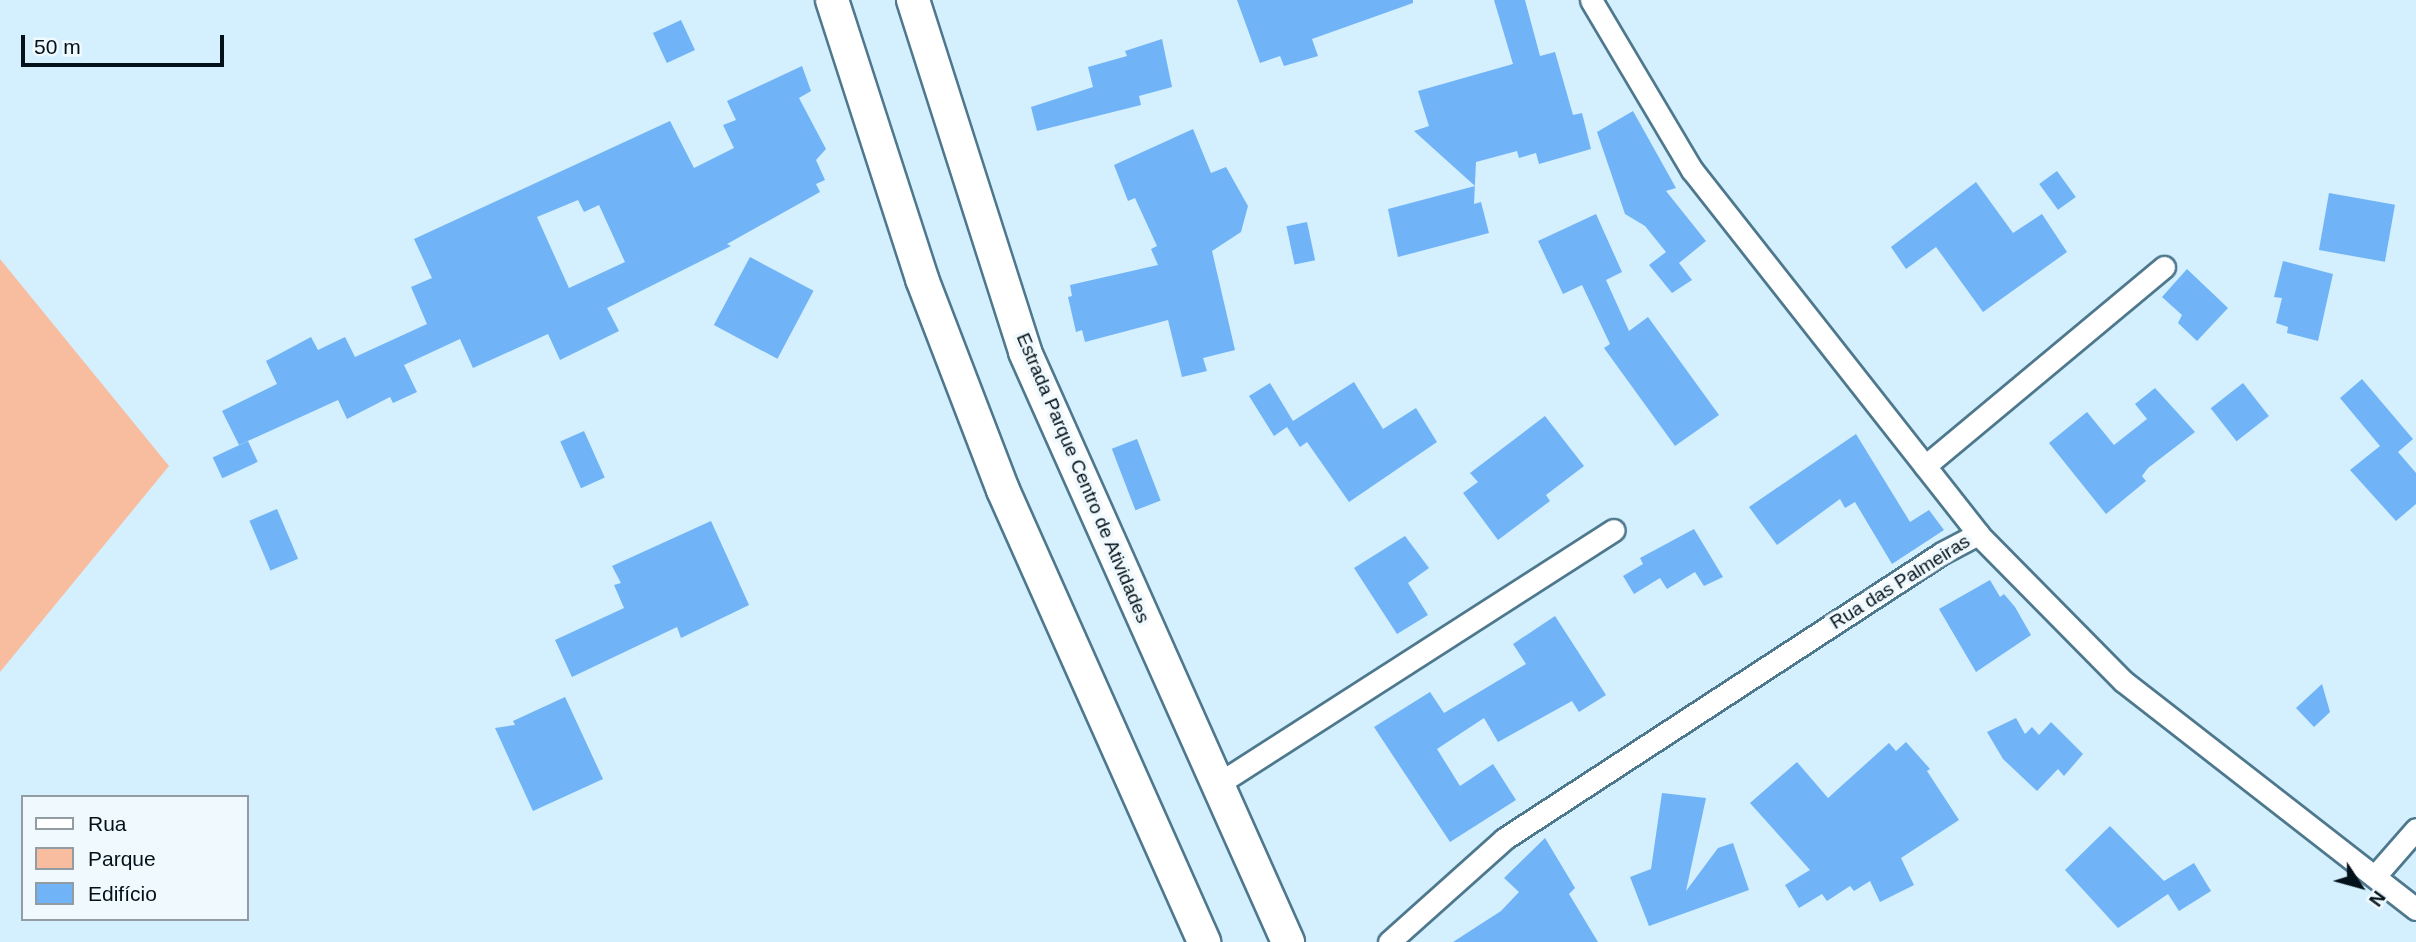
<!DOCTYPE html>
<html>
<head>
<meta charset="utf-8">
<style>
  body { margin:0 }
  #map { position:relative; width:2416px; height:942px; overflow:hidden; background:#d4effd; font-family:Helvetica,sans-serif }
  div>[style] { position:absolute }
  .green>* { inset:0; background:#f8bd9e }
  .building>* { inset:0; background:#70b4f7; transform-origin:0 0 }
  .roads { filter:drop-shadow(2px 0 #4e788d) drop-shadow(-2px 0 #4e788d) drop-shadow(0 2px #4e788d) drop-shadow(0 -2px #4e788d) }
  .minor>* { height:21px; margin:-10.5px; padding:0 10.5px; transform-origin:10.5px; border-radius:10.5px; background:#fff }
  .secondary>* { height:32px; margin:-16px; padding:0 16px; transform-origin:16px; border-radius:16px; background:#fff }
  span { translate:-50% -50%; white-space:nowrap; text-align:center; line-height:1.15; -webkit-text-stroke:7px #f0f9fe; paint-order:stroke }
  .street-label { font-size:19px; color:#03121a }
  .legend { position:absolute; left:21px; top:795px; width:228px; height:126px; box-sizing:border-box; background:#f0f9fe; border:2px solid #919da3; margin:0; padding:9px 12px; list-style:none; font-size:21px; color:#03121a }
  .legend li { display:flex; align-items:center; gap:14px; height:35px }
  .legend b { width:35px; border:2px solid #919da3 }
  .north { position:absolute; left:2325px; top:851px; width:70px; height:70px; -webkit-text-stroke:5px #f0f9fe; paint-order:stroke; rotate:126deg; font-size:19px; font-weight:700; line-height:28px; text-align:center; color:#03121a }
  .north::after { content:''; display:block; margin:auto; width:24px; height:32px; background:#03121a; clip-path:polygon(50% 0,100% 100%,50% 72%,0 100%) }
  .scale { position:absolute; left:21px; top:35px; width:203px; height:32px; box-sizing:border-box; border:4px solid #03121a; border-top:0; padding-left:9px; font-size:21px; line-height:24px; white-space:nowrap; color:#03121a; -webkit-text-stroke:5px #f0f9fe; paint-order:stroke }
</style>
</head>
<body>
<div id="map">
  <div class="green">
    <div style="clip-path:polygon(0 259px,169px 466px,0 672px)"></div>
  </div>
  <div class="building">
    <div style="clip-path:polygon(1237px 0,1413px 0,1413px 3px,1312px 39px,1318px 56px,1284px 66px,1280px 56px,1260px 63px)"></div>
    <div style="clip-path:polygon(1494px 0,1525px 0,1540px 56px,1555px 52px,1573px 115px,1582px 113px,1591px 149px,1539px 164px,1536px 153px,1519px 158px,1517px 151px,1476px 162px,1474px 204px,1481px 202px,1489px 233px,1398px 257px,1388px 209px,1475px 186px,1414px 131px,1429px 126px,1418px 91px,1513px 64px)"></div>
    <div style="left:681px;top:20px;width:33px;height:31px;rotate:65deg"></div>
    <div style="clip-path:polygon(1162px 39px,1172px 87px,1139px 96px,1141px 105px,1037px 131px,1031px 107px,1093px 87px,1088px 67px,1127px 56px,1125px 51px)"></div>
    <div style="clip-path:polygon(evenodd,802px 66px,811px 91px,799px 98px,826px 149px,816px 160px,825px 180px,816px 184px,820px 192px,727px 244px,731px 246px,607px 308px,619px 331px,560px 360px,548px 334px,473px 368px,460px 339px,404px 365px,417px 392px,393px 403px,390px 397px,347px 419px,338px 400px,239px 445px,222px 411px,277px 384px,266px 361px,311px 337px,318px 350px,345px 337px,355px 357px,427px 324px,411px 287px,432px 278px,414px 239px,670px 121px,694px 168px,734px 148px,723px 125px,736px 120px,727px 101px,802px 66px,578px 200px,584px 212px,599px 205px,625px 262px,569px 288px,537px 217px,578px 200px)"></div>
    <div style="clip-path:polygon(1633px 111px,1676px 188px,1666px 191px,1706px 241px,1679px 263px,1692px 280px,1672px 293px,1649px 265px,1666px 252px,1645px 226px,1625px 214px,1597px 132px)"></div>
    <div style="clip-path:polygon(1193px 129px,1211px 173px,1226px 167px,1248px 206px,1241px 232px,1212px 251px,1235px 350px,1203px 358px,1207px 371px,1182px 377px,1168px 320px,1085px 342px,1082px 330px,1076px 332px,1068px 297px,1072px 296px,1070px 285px,1158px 265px,1151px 249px,1157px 246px,1135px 198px,1128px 201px,1114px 165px)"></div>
    <div style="left:2057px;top:171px;width:32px;height:22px;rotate:54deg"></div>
    <div style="clip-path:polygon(1976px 182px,2013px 233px,2042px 214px,2067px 252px,1983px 312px,1936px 247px,1906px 269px,1891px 247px)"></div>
    <div style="left:2329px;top:193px;width:67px;height:58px;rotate:10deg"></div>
    <div style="clip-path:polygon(1596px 214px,1622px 272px,1606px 280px,1629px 331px,1648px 317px,1719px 415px,1675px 446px,1604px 348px,1610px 344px,1582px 285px,1563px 294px,1538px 241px)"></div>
    <div style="left:1307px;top:222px;width:39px;height:21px;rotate:78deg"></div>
    <div style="left:750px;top:257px;width:72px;height:77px;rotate:28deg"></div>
    <div style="clip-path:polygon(2283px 261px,2333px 274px,2318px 341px,2287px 333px,2288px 327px,2276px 323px,2282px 298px,2274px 297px)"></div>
    <div style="clip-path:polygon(2187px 269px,2228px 308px,2197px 341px,2178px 323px,2182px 315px,2162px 297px)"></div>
    <div style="clip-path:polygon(2362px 379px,2413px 439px,2398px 452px,2416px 473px,2416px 504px,2396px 521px,2350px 470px,2380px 446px,2340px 398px)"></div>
    <div style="clip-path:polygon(1354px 382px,1383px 429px,1416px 408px,1437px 442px,1349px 502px,1307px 442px,1300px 447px,1287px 427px,1274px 436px,1249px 396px,1270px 383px,1293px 421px)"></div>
    <div style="left:2243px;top:383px;width:42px;height:41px;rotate:52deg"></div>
    <div style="clip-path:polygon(2155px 388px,2195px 432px,2148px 468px,2142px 476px,2146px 481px,2106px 514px,2049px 443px,2087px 412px,2114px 445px,2147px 419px,2135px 404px)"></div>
    <div style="clip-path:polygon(1545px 416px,1584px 466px,1546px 495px,1550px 501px,1498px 540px,1463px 493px,1478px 482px,1470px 473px)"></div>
    <div style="left:584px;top:431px;width:51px;height:26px;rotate:66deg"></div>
    <div style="clip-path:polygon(1856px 434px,1910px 522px,1929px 510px,1944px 530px,1892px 564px,1855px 502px,1845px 508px,1840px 499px,1777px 545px,1749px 507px)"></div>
    <div style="left:1137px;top:439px;width:66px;height:27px;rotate:69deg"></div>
    <div style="left:248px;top:441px;width:23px;height:39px;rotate:65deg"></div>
    <div style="left:277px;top:509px;width:54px;height:30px;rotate:67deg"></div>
    <div style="clip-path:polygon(711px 521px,749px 605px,681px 638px,677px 627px,572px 677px,555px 640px,624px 608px,614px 585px,621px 583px,612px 566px)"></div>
    <div style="clip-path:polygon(1694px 529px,1723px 577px,1704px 586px,1695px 572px,1667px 589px,1660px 578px,1634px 594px,1623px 576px,1643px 564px,1640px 558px)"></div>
    <div style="clip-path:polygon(1405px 536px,1429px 568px,1408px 583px,1428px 615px,1397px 634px,1354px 568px)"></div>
    <div style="clip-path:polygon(1990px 580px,2000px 597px,2004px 594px,2015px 607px,2031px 635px,1976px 672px,1939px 609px)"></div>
    <div style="clip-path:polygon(1555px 616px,1606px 695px,1579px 712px,1572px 701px,1498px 742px,1484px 718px,1437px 749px,1460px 786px,1493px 764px,1516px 800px,1450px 842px,1374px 727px,1430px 692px,1444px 713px,1526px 664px,1513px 644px)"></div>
    <div style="clip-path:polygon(2322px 684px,2330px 712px,2314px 727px,2296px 708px)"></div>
    <div style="clip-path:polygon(565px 697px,603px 779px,533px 811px,495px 728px,515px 725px,513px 721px)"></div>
    <div style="clip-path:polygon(2016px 718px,2025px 734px,2032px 727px,2039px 735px,2051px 722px,2083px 754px,2064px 776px,2058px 769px,2037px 791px,2003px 759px,1987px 732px)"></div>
    <div style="clip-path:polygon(1906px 742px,1930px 769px,1927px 771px,1959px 820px,1901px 858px,1914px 885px,1880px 902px,1870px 881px,1854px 891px,1850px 886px,1827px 901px,1822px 894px,1799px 908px,1785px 885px,1810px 870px,1750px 803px,1797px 762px,1828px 798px,1889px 743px,1896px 751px)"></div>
    <div style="clip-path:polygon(1662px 793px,1706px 798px,1686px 891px,1718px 848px,1733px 843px,1749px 890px,1649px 926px,1630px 877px,1651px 869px)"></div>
    <div style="clip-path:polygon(2110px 826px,2164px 881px,2194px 863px,2211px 891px,2179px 911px,2168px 894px,2118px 928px,2065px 870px)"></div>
    <div style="clip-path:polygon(1545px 838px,1575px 888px,1569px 894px,1598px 942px,1453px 942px,1501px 911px,1519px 892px,1504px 878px)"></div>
  </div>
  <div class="roads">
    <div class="minor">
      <div style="left:1591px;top:0;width:198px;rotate:59.3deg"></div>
      <div style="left:1692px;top:170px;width:463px;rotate:51.8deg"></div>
      <div style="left:1978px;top:534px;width:206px;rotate:45.4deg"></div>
      <div style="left:2123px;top:681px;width:371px;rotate:37.9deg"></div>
      <div style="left:1925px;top:466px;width:311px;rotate:-39.8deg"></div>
      <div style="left:1218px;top:784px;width:470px;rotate:-32.7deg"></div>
      <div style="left:2375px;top:876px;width:62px;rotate:-48.9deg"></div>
      <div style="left:1389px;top:942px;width:154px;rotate:-41.8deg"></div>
      <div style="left:1504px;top:839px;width:523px;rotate:-33.14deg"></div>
      <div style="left:1942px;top:553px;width:41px;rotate:-27.8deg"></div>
    </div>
    <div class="secondary">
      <div style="left:832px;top:0;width:293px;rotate:72.1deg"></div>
      <div style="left:922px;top:279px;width:226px;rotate:69deg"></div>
      <div style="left:1003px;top:490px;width:495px;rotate:66deg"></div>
      <div style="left:913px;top:0;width:369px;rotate:72.3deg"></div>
      <div style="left:1025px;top:352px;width:646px;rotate:65.97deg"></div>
    </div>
  </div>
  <div class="street-label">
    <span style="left:1083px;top:478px;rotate:67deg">Estrada Parque Centro de Atividades</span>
    <span style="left:1900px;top:582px;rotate:-32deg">Rua das Palmeiras</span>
  </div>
  <ul class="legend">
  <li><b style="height:9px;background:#fff"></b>Rua</li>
  <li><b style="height:19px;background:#f8bd9e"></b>Parque</li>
  <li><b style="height:19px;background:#70b4f7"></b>Edifício</li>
  </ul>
  <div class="north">N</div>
  <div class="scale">50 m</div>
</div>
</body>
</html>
